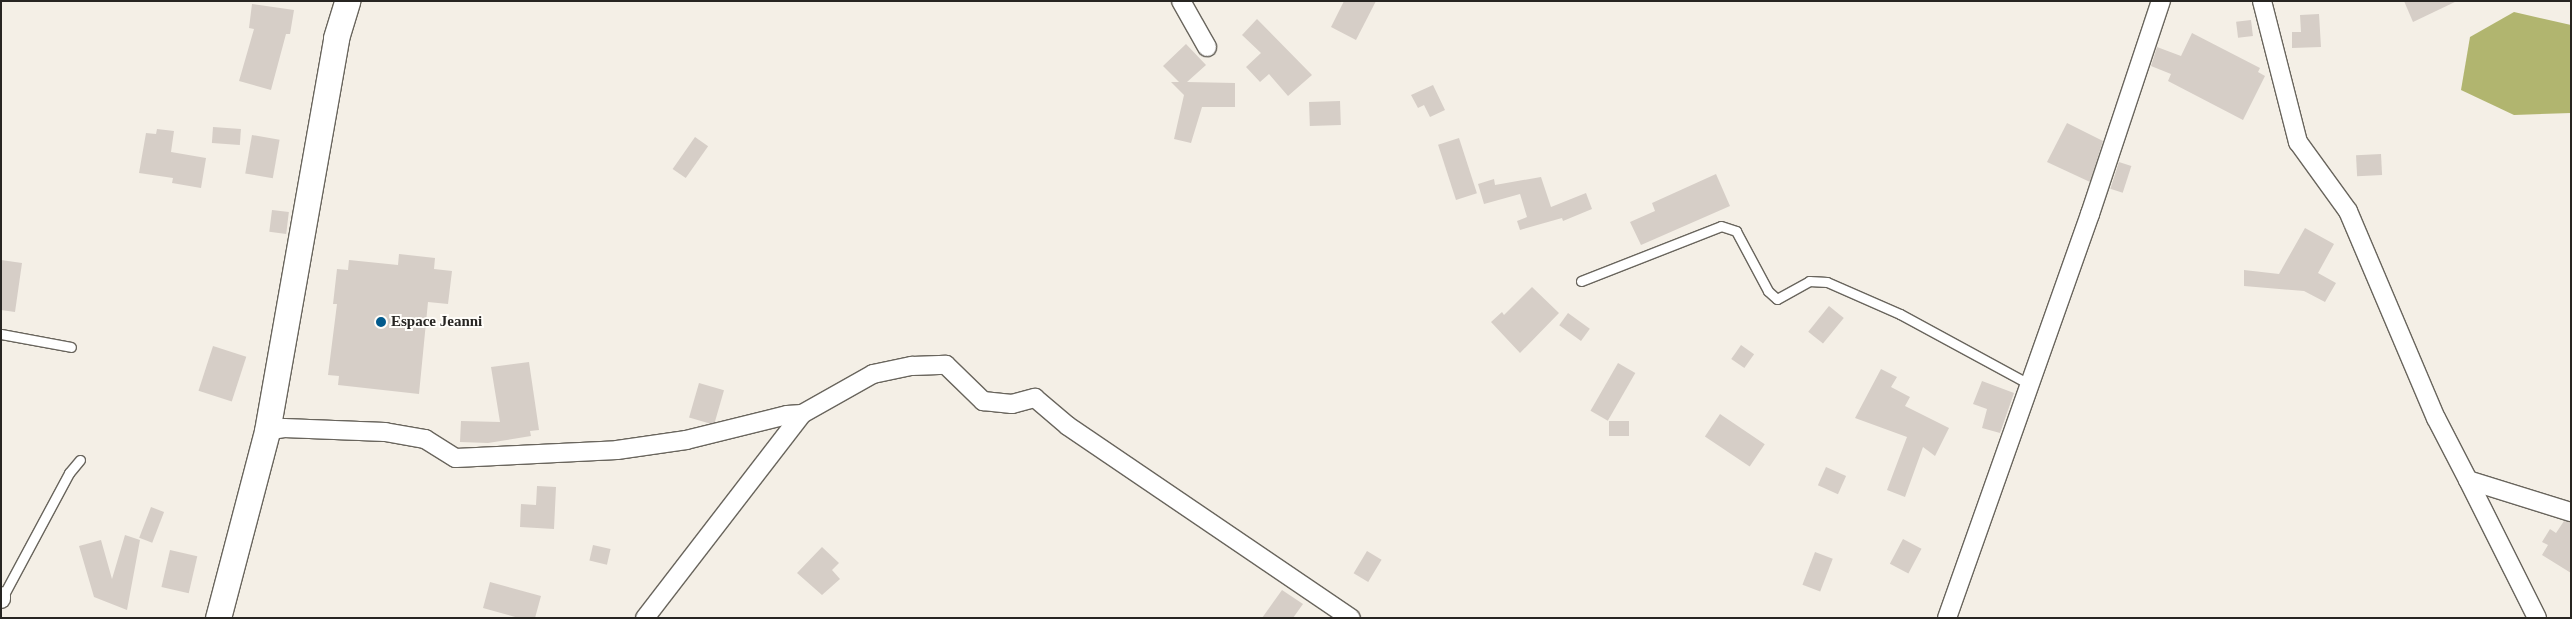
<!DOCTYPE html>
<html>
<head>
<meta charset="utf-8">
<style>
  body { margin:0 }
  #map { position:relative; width:2572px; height:619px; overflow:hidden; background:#f4efe6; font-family:"Times New Roman",serif }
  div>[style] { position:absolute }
  .forest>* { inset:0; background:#b1b56f }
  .building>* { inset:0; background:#d6cec7; transform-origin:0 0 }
  .roads { filter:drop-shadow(1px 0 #69655d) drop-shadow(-1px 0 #69655d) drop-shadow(0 1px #69655d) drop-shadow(0 -1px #69655d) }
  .service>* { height:9px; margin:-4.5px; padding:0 4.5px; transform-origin:4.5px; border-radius:4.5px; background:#fff }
  .minor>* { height:18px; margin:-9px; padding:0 9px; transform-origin:9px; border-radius:9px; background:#fff }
  .secondary>* { height:25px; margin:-12.5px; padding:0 12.5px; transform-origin:12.5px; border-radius:12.5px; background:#fff }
  .dots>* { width:14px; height:14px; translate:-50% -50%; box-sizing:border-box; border:2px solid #fffdf9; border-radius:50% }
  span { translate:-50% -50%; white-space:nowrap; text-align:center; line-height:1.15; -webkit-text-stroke:4px #fffdf9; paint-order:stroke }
  .poi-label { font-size:15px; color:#272522; font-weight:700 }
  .left { translate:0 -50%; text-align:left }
  .frame { position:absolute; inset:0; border:2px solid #272522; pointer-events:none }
</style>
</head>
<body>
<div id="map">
  <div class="forest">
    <div style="clip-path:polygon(2514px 12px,2571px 25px,2571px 113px,2514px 115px,2461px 90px,2470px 37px)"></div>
  </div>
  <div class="building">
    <div style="clip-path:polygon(1344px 1px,1376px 1px,1356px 40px,1331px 27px)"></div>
    <div style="clip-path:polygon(2404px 1px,2457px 1px,2413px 22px)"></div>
    <div style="clip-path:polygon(252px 4px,294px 10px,290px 34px,286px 34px,271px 90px,239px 81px,254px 29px,249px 28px)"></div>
    <div style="clip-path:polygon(2319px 14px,2321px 47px,2292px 48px,2292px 32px,2301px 32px,2300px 15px)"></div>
    <div style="clip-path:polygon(1257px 19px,1312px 75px,1288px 96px,1269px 74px,1260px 82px,1246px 67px,1261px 53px,1242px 35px)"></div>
    <div style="left:2251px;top:20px;width:16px;height:15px;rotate:83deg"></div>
    <div style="clip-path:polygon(2192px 33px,2260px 68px,2258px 72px,2265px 76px,2243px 120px,2168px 81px,2171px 74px,2151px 66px,2157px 47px,2181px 56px)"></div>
    <div style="clip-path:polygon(1186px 44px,1206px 65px,1187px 82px,1235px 83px,1235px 107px,1202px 107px,1191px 143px,1174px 139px,1184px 95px,1171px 82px,1179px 82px,1163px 66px)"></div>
    <div style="clip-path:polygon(1433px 85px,1445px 110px,1430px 117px,1424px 105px,1418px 108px,1411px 95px)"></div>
    <div style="left:1340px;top:101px;width:24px;height:31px;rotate:88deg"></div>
    <div style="clip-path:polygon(2067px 123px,2103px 141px,2090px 182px,2047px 162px)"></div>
    <div style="left:213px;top:127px;width:28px;height:16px;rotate:4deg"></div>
    <div style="clip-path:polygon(157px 129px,174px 131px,171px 152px,206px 158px,201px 188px,172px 183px,173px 178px,139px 173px,146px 133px,156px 134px)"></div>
    <div style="left:252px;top:135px;width:28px;height:39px;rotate:10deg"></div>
    <div style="left:695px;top:137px;width:16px;height:39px;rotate:35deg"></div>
    <div style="left:1459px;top:138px;width:58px;height:22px;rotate:72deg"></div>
    <div style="left:2381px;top:154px;width:21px;height:25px;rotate:87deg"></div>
    <div style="left:2119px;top:162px;width:13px;height:28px;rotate:18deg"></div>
    <div style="clip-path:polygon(1716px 174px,1730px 206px,1641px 245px,1630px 222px,1655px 211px,1652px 203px)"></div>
    <div style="clip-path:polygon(1541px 177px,1551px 207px,1586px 193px,1592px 209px,1563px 221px,1562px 218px,1520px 230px,1517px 221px,1527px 217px,1520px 194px,1484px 204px,1478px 184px,1494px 179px,1495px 185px)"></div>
    <div style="left:272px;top:210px;width:17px;height:22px;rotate:7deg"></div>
    <div style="clip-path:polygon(2305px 228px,2334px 244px,2318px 273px,2336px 283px,2325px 302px,2304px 291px,2244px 286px,2244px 270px,2279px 274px)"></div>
    <div style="clip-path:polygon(399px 254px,435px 258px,434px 269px,452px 271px,448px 304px,428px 302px,419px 394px,338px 385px,339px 376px,328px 375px,337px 304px,333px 304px,337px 269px,348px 270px,349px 260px,398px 265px)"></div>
    <div style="clip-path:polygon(1px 260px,22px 263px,15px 312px,1px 310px)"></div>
    <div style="clip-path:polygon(1532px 287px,1559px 313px,1520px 353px,1491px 322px,1502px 312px,1504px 315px)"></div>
    <div style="left:1829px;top:306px;width:19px;height:33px;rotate:39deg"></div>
    <div style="left:1568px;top:313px;width:27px;height:15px;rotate:36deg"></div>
    <div style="left:1741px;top:345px;width:16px;height:17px;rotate:35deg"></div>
    <div style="left:213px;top:346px;width:35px;height:47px;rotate:18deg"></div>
    <div style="clip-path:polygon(529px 362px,539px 430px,530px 431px,531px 436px,488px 443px,460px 442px,461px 421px,500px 422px,491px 367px)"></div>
    <div style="left:1618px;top:363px;width:20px;height:55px;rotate:30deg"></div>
    <div style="clip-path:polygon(1881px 369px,1897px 377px,1891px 387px,1910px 397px,1905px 406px,1949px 428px,1935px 456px,1923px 447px,1905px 497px,1887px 490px,1907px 437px,1855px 418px)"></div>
    <div style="clip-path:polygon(1982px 381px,2014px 393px,2000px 433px,1982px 428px,1987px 409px,1973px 404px)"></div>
    <div style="left:699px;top:383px;width:26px;height:36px;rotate:16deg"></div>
    <div style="left:1720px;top:414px;width:54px;height:27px;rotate:34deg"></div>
    <div style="left:1609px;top:421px;width:20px;height:15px"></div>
    <div style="left:1826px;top:467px;width:22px;height:20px;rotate:24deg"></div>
    <div style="clip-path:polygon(537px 486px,556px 487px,554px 529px,520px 527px,521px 504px,536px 505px)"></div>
    <div style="left:151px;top:507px;width:14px;height:33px;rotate:21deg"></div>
    <div style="clip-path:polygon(2564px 521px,2571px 522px,2571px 573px,2542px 555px,2548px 545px,2542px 542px,2550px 529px,2556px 533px)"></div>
    <div style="clip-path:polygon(125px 535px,140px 540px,127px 610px,94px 597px,79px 546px,101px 540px,112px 579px)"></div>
    <div style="left:1903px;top:539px;width:21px;height:28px;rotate:28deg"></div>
    <div style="left:593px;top:545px;width:18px;height:16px;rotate:13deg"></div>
    <div style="clip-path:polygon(822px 547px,839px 563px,832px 570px,840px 579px,822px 595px,797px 573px)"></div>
    <div style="left:170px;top:550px;width:28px;height:38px;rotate:13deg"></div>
    <div style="left:1367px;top:551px;width:17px;height:26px;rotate:31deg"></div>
    <div style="left:1815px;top:552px;width:19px;height:35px;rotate:21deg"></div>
    <div style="clip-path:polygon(490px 582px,541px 596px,535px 618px,519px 618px,483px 608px)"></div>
    <div style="clip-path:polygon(1282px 590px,1303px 604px,1293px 618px,1262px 618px)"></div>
  </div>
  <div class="roads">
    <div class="service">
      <div style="left:1581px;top:281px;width:150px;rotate:-21.4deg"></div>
      <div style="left:1721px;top:226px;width:16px;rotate:18deg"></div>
      <div style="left:1736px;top:231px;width:68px;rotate:61.9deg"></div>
      <div style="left:1768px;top:291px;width:12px;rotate:42deg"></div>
      <div style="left:1777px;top:299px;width:37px;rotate:-29deg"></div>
      <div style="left:1809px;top:281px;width:18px;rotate:3deg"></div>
      <div style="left:1827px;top:282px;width:80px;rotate:23.7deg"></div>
      <div style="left:1900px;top:314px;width:147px;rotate:28.5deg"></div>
      <div style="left:1px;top:334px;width:71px;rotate:10.5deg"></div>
      <div style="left:2px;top:598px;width:142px;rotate:-61.8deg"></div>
      <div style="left:69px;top:473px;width:17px;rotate:-50deg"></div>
    </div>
    <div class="minor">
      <div style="left:1181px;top:1px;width:53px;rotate:60.5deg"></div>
      <div style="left:2262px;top:1px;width:146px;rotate:75.7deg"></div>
      <div style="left:2298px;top:142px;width:85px;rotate:54.1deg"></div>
      <div style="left:2348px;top:211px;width:225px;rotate:67deg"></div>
      <div style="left:2436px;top:418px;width:70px;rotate:62.7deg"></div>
      <div style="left:2468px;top:480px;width:108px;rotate:17.3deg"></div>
      <div style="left:267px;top:431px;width:17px;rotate:-10deg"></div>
      <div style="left:284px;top:428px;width:101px;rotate:2.3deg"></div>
      <div style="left:385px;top:432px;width:41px;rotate:9.9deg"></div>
      <div style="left:425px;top:439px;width:36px;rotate:32deg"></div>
      <div style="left:456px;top:458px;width:161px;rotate:-2.8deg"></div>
      <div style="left:617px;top:450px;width:70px;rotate:-8.2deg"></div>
      <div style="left:686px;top:440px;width:104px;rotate:-13.9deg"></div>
      <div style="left:787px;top:415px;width:15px;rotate:-4deg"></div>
      <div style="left:2468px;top:480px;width:154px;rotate:63.4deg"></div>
      <div style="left:1px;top:596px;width:3px;rotate:90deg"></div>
      <div style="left:645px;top:618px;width:257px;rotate:-52.4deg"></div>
      <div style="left:802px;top:414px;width:81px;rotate:-29.4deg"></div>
      <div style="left:873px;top:374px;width:40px;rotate:-12deg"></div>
      <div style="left:912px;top:366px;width:34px;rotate:-2deg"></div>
      <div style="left:946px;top:365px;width:52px;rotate:44.2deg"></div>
      <div style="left:983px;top:401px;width:29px;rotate:6deg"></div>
      <div style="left:1012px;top:404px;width:24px;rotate:-15deg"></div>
      <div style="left:1035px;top:398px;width:43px;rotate:40.3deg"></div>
      <div style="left:1068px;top:426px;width:342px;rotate:34.2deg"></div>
      <div style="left:1947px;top:618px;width:429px;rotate:-70.5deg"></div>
      <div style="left:2090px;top:214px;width:225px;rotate:-71.6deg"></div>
    </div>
    <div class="secondary">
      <div style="left:218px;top:618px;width:193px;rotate:-75.3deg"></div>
      <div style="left:267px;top:431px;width:399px;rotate:-80deg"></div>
      <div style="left:336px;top:38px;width:39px;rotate:-73deg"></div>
    </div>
  </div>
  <div class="dots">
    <div style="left:381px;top:322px;background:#025a8c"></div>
  </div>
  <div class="poi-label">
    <span class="left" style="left:391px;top:322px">Espace Jeanni</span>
  </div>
  <div class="frame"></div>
</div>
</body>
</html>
